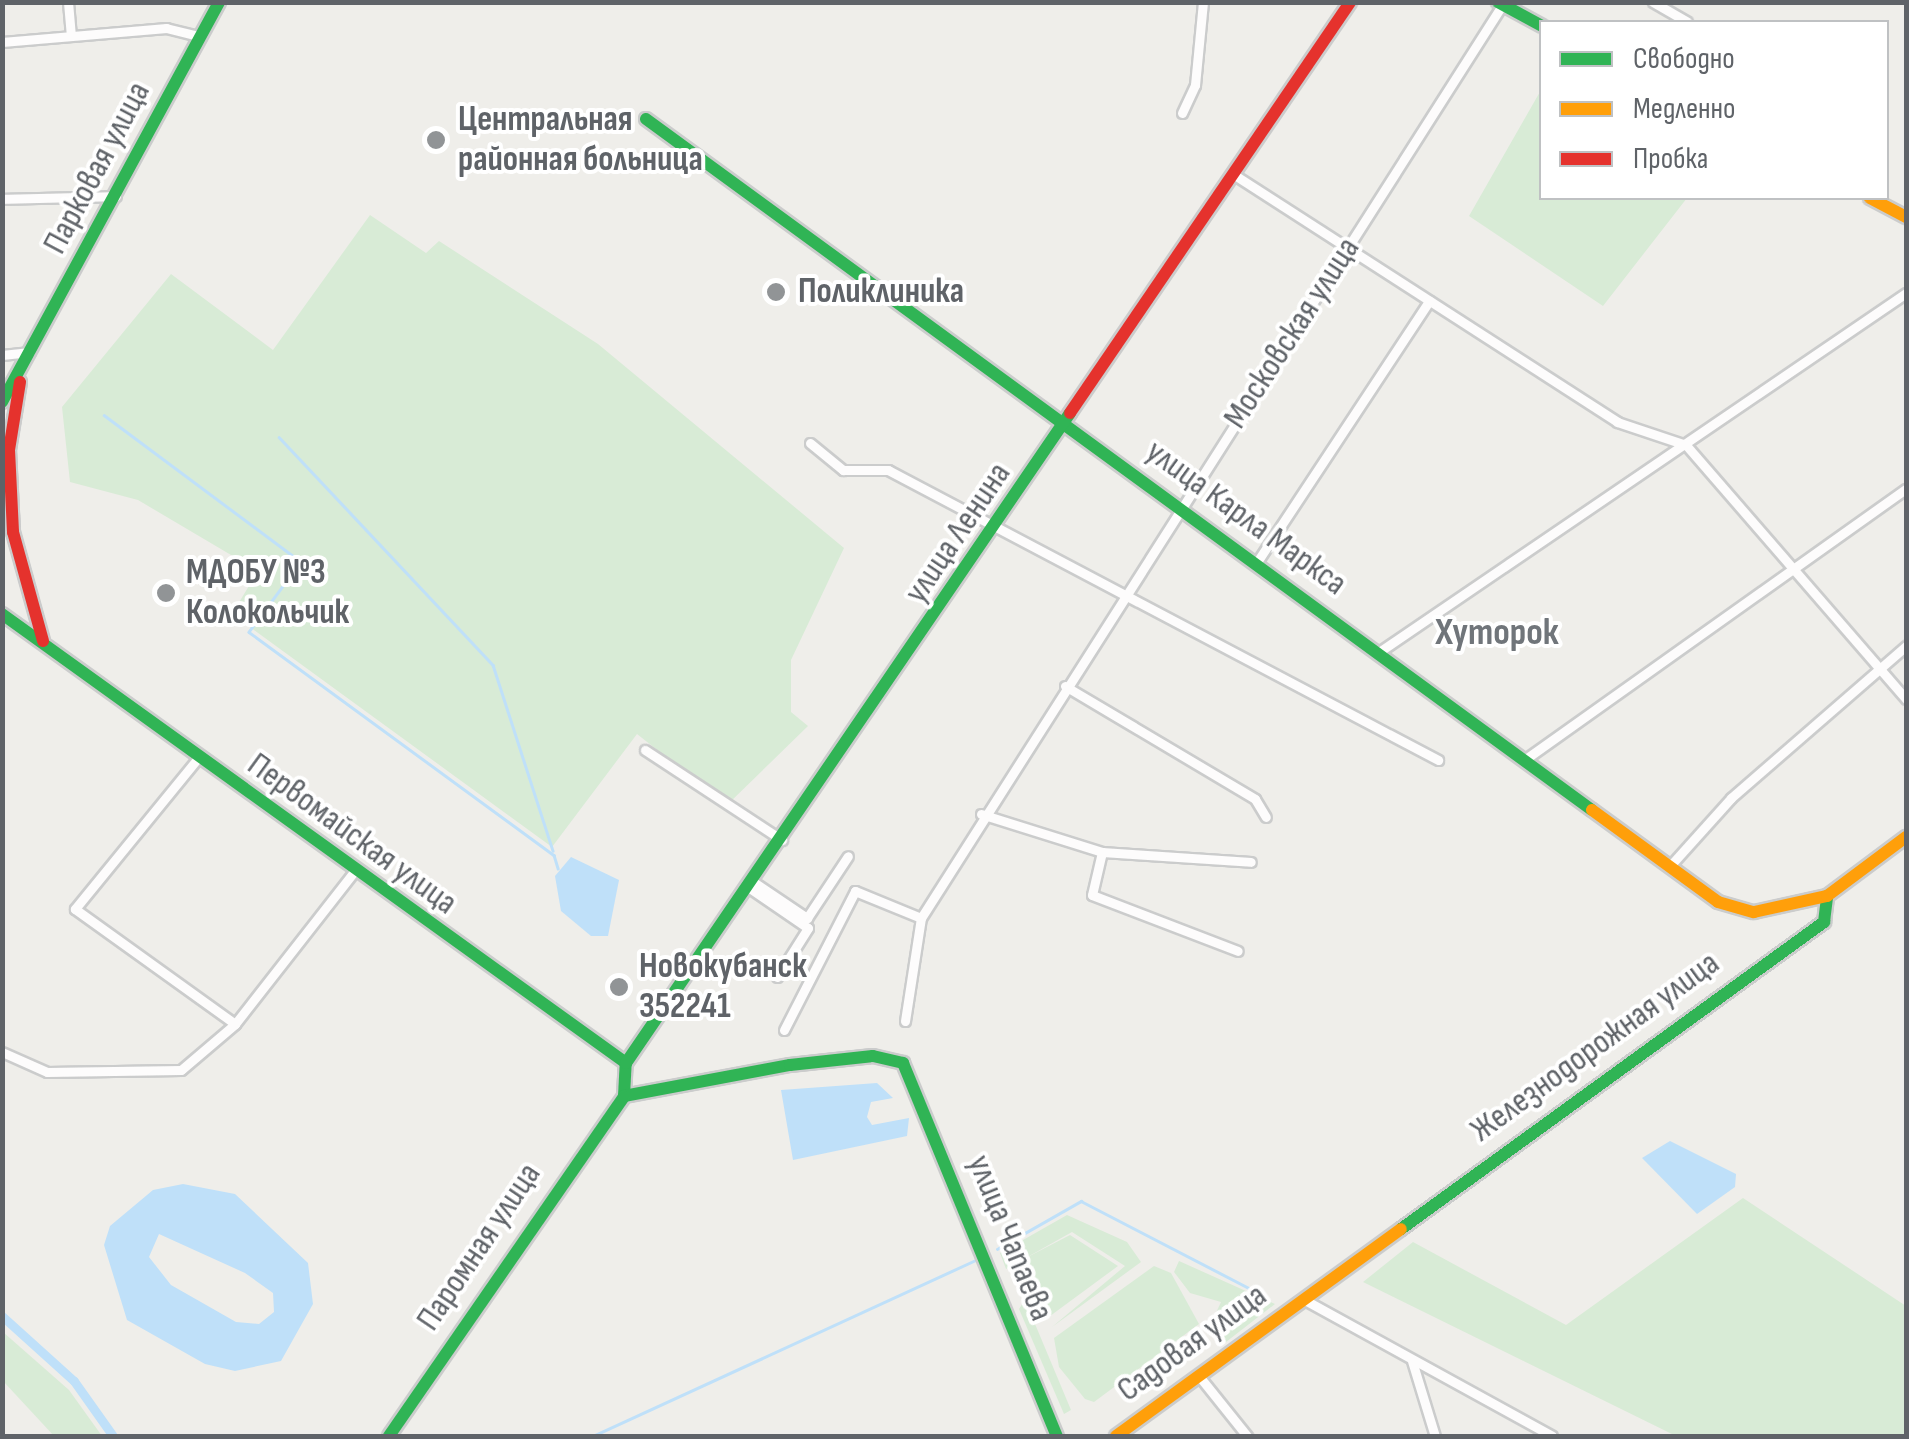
<!DOCTYPE html>
<html>
<head>
<meta charset="utf-8">
<style>
  body { margin:0 }
  #map { position:relative; width:1909px; height:1439px; overflow:hidden; background:#efeeea; font-family:"Sofia Sans Condensed",sans-serif }
  div>[style] { position:absolute }
  .green>* { inset:0; background:#d8ebd6 }
  .water>* { inset:0; background:#bfe0f9 }
  .stream>* { height:2.5px; margin:-1.25px; padding:0 1.25px; transform-origin:1.25px; border-radius:1.25px; background:#bfe0f9 }
  .canal>* { height:9px; margin:-4.5px; padding:0 4.5px; transform-origin:4.5px; border-radius:4.5px; background:#bfe0f9 }
  .roads { filter:drop-shadow(2px 0 #cbcccc) drop-shadow(-2px 0 #cbcccc) drop-shadow(0 2px #cbcccc) drop-shadow(0 -2px #cbcccc) }
  .street>* { height:9px; margin:-4.5px; padding:0 4.5px; transform-origin:4.5px; border-radius:4.5px; background:#fdfcfc }
  .fast>* { height:12px; margin:-6px; padding:0 6px; transform-origin:6px; border-radius:6px; background:#30b455 }
  .slow>* { height:12px; margin:-6px; padding:0 6px; transform-origin:6px; border-radius:6px; background:#ff9f0a }
  .jam>* { height:12px; margin:-6px; padding:0 6px; transform-origin:6px; border-radius:6px; background:#e5322d }
  .dots>* { width:28px; height:28px; translate:-50% -50%; box-sizing:border-box; border:5px solid #fff; border-radius:50% }
  span { translate:-50% -50%; white-space:nowrap; text-align:center; line-height:1.15; -webkit-text-stroke:8px #fff; paint-order:stroke }
  .poi-label { font-size:35px; color:#5f6368; font-weight:700 }
  .left { translate:0 -50%; text-align:left }
  .street-label { font-size:35px; color:#5f6368 }
  .neighbourhood-label { font-size:38px; color:#70757a; font-weight:700 }
  .frame { position:absolute; inset:0; border:5px solid #5f6368; pointer-events:none }
  .legend { position:absolute; left:1539px; top:20px; width:350px; height:180px; box-sizing:border-box; background:#fff; border:2px solid #bfc1c3; margin:0; padding:12px 18px; list-style:none; font-size:30px; color:#5f6368 }
  .legend li { display:flex; align-items:center; gap:20px; height:50px }
  .legend b { width:50px; border:2px solid #bfc1c3 }
</style>
</head>
<body>
<div id="map">
  <div class="green">
    <div style="clip-path:polygon(1541px 90px,1542px 198px,1687px 198px,1603px 306px,1469px 216px)"></div>
    <div style="clip-path:polygon(370px 215px,426px 253px,439px 241px,598px 344px,844px 548px,791px 660px,791px 712px,808px 726px,727px 805px,637px 734px,552px 847px,232px 614px,258px 571px,138px 500px,70px 482px,62px 407px,171px 274px,273px 350px)"></div>
    <div style="clip-path:polygon(1743px 1198px,1906px 1306px,1906px 1436px,1676px 1436px,1363px 1282px,1413px 1242px,1566px 1325px)"></div>
    <div style="clip-path:polygon(1067px 1215px,1127px 1242px,1141px 1262px,1052px 1327px,1125px 1266px,1072px 1232px,1006px 1269px,1000px 1253px)"></div>
    <div style="clip-path:polygon(1070px 1235px,1118px 1266px,1046px 1319px,1018px 1262px)"></div>
    <div style="clip-path:polygon(1179px 1261px,1275px 1304px,1226px 1342px,1209px 1328px,1221px 1302px,1190px 1293px,1174px 1272px)"></div>
    <div style="clip-path:polygon(1154px 1266px,1171px 1273px,1199px 1324px,1094px 1402px,1085px 1399px,1059px 1367px,1054px 1338px)"></div>
    <div style="clip-path:polygon(1025px 1300px,1071px 1410px,1064px 1414px,1019px 1309px)"></div>
    <div style="clip-path:polygon(3px 1332px,69px 1390px,102px 1436px,54px 1436px,3px 1381px)"></div>
  </div>
  <div class="water">
    <div style="clip-path:polygon(571px 857px,619px 880px,608px 936px,591px 936px,561px 911px,555px 876px)"></div>
    <div style="clip-path:polygon(877px 1083px,893px 1098px,871px 1102px,867px 1117px,872px 1125px,909px 1118px,907px 1136px,793px 1160px,781px 1090px)"></div>
    <div style="clip-path:polygon(1670px 1141px,1736px 1174px,1735px 1187px,1697px 1214px,1642px 1158px)"></div>
    <div style="clip-path:polygon(evenodd,183px 1184px,235px 1194px,308px 1263px,313px 1304px,281px 1361px,235px 1371px,205px 1364px,127px 1320px,104px 1245px,110px 1226px,153px 1190px,183px 1184px,159px 1234px,245px 1273px,273px 1293px,274px 1312px,259px 1324px,236px 1322px,171px 1285px,149px 1257px,159px 1234px)"></div>
  </div>
  <div class="stream">
    <div style="left:104px;top:415px;width:246px;rotate:36.7deg"></div>
    <div style="left:301px;top:562px;width:87px;rotate:126.6deg"></div>
    <div style="left:249px;top:632px;width:378px;rotate:36.2deg"></div>
    <div style="left:554px;top:855px;width:14px;rotate:73deg"></div>
    <div style="left:279px;top:437px;width:313px;rotate:46.8deg"></div>
    <div style="left:493px;top:665px;width:195px;rotate:72.1deg"></div>
    <div style="left:997px;top:1249px;width:97px;rotate:-29.7deg"></div>
    <div style="left:1081px;top:1201px;width:206px;rotate:27.4deg"></div>
    <div style="left:593px;top:1436px;width:423px;rotate:-24.7deg"></div>
  </div>
  <div class="canal">
    <div style="left:2px;top:1316px;width:97px;rotate:42.1deg"></div>
    <div style="left:74px;top:1381px;width:67px;rotate:54.7deg"></div>
  </div>
  <div class="roads">
    <div class="street">
      <div style="left:68px;top:2px;width:34px;rotate:85deg"></div>
      <div style="left:1653px;top:2px;width:39px;rotate:30deg"></div>
      <div style="left:2px;top:42px;width:165px;rotate:-4.9deg"></div>
      <div style="left:166px;top:28px;width:36px;rotate:14deg"></div>
      <div style="left:1182px;top:113px;width:31px;rotate:-65deg"></div>
      <div style="left:1195px;top:85px;width:83px;rotate:-84.5deg"></div>
      <div style="left:1236px;top:176px;width:454px;rotate:32.8deg"></div>
      <div style="left:1617px;top:422px;width:73px;rotate:18.4deg"></div>
      <div style="left:1686px;top:445px;width:336px;rotate:49.1deg"></div>
      <div style="left:2px;top:199px;width:114px;rotate:-1.5deg"></div>
      <div style="left:2px;top:355px;width:28px;rotate:-6deg"></div>
      <div style="left:810px;top:443px;width:43px;rotate:39.3deg"></div>
      <div style="left:843px;top:470px;width:45px"></div>
      <div style="left:888px;top:470px;width:622px;rotate:27.8deg"></div>
      <div style="left:1257px;top:562px;width:313px;rotate:-56.6deg"></div>
      <div style="left:1379px;top:652px;width:638px;rotate:-34.26deg"></div>
      <div style="left:1065px;top:686px;width:221px;rotate:30.7deg"></div>
      <div style="left:1255px;top:799px;width:21px;rotate:59deg"></div>
      <div style="left:645px;top:750px;width:164px;rotate:33.3deg"></div>
      <div style="left:198px;top:758px;width:195px;rotate:129.2deg"></div>
      <div style="left:75px;top:909px;width:197px;rotate:35.7deg"></div>
      <div style="left:1527px;top:758px;width:465px;rotate:-35.4deg"></div>
      <div style="left:981px;top:814px;width:127px;rotate:17.4deg"></div>
      <div style="left:1102px;top:852px;width:149px;rotate:3.8deg"></div>
      <div style="left:1102px;top:852px;width:44px;rotate:103.1deg"></div>
      <div style="left:1092px;top:895px;width:156px;rotate:21deg"></div>
      <div style="left:1670px;top:866px;width:91px;rotate:-48.1deg"></div>
      <div style="left:1731px;top:798px;width:232px;rotate:-41deg"></div>
      <div style="left:755px;top:883px;width:63px;rotate:33.9deg"></div>
      <div style="left:807px;top:918px;width:74px;rotate:-56.5deg"></div>
      <div style="left:751px;top:889px;width:69px;rotate:34.4deg"></div>
      <div style="left:808px;top:928px;width:58px;rotate:122.3deg"></div>
      <div style="left:905px;top:1021px;width:104px;rotate:-81.2deg"></div>
      <div style="left:784px;top:1030px;width:156px;rotate:-62.9deg"></div>
      <div style="left:855px;top:891px;width:71px;rotate:22.2deg"></div>
      <div style="left:921px;top:918px;width:1086px;rotate:-57.52deg"></div>
      <div style="left:2px;top:1052px;width:49px;rotate:24deg"></div>
      <div style="left:47px;top:1072px;width:134px;rotate:-0.9deg"></div>
      <div style="left:181px;top:1070px;width:71px;rotate:-40.4deg"></div>
      <div style="left:235px;top:1024px;width:192px;rotate:-52deg"></div>
      <div style="left:1303px;top:1299px;width:284px;rotate:28.8deg"></div>
      <div style="left:1412px;top:1361px;width:78px;rotate:73deg"></div>
      <div style="left:1199px;top:1376px;width:77px;rotate:51.3deg"></div>
    </div>
    <div class="fast">
      <div style="left:1498px;top:2px;width:50px;rotate:28.6deg"></div>
      <div style="left:646px;top:119px;width:1171px;rotate:36.15deg"></div>
      <div style="left:2px;top:402px;width:455px;rotate:-61.5deg"></div>
      <div style="left:2px;top:614px;width:769px;rotate:35.74deg"></div>
      <div style="left:624px;top:1096px;width:33px;rotate:-87deg"></div>
      <div style="left:626px;top:1063px;width:787px;rotate:-55.66deg"></div>
      <div style="left:624px;top:1096px;width:169px;rotate:-10.6deg"></div>
      <div style="left:790px;top:1065px;width:83px;rotate:-6.2deg"></div>
      <div style="left:873px;top:1056px;width:31px;rotate:13deg"></div>
      <div style="left:903px;top:1063px;width:404px;rotate:67.6deg"></div>
      <div style="left:1401px;top:1229px;width:523px;rotate:-35.97deg"></div>
      <div style="left:1824px;top:922px;width:26px;rotate:-83deg"></div>
      <div style="left:389px;top:1436px;width:413px;rotate:-55.3deg"></div>
    </div>
    <div class="slow">
      <div style="left:1870px;top:198px;width:41px;rotate:27.8deg"></div>
      <div style="left:1592px;top:810px;width:156px;rotate:36.1deg"></div>
      <div style="left:1718px;top:902px;width:37px;rotate:16deg"></div>
      <div style="left:1754px;top:912px;width:75px;rotate:-12.4deg"></div>
      <div style="left:1827px;top:896px;width:99px;rotate:-36.8deg"></div>
      <div style="left:1116px;top:1436px;width:352px;rotate:-36deg"></div>
    </div>
    <div class="jam">
      <div style="left:20px;top:382px;width:69px;rotate:99.2deg"></div>
      <div style="left:9px;top:450px;width:82px;rotate:87.2deg"></div>
      <div style="left:13px;top:532px;width:113px;rotate:74.6deg"></div>
      <div style="left:1070px;top:413px;width:497px;rotate:-55.7deg"></div>
    </div>
  </div>
  <div class="dots">
    <div style="left:436px;top:140px;background:#919496"></div>
    <div style="left:776px;top:292px;background:#919496"></div>
    <div style="left:166px;top:593px;background:#919496"></div>
    <div style="left:619px;top:987px;background:#919496"></div>
  </div>
  <div class="poi-label">
    <span class="left" style="left:458px;top:140px">Центральная<br>районная больница</span>
    <span class="left" style="left:798px;top:292px">Поликлиника</span>
    <span class="left" style="left:186px;top:593px">МДОБУ №3<br>Колокольчик</span>
    <span class="left" style="left:639px;top:987px">Новокубанск<br>352241</span>
  </div>
  <div class="street-label">
    <span style="left:97px;top:168px;rotate:-62deg">Парковая улица</span>
    <span style="left:1292px;top:333px;rotate:-57deg">Московская улица</span>
    <span style="left:1246px;top:518px;rotate:36deg">улица Карла Маркса</span>
    <span style="left:958px;top:533px;rotate:-56deg">улица Ленина</span>
    <span style="left:352px;top:834px;rotate:36deg">Первомайская улица</span>
    <span style="left:1595px;top:1047px;rotate:-36deg">Железнодорожная улица</span>
    <span style="left:1010px;top:1238px;rotate:68deg">улица Чапаева</span>
    <span style="left:479px;top:1247px;rotate:-56deg">Паромная улица</span>
    <span style="left:1192px;top:1343px;rotate:-36deg">Садовая улица</span>
  </div>
  <div class="neighbourhood-label">
    <span style="left:1497px;top:633px">Хуторок</span>
  </div>
  <div class="frame"></div>
  <ul class="legend">
  <li><b style="height:12px;background:#30b455"></b>Свободно</li>
  <li><b style="height:12px;background:#ff9f0a"></b>Медленно</li>
  <li><b style="height:12px;background:#e5322d"></b>Пробка</li>
  </ul>
</div>
</body>
</html>
